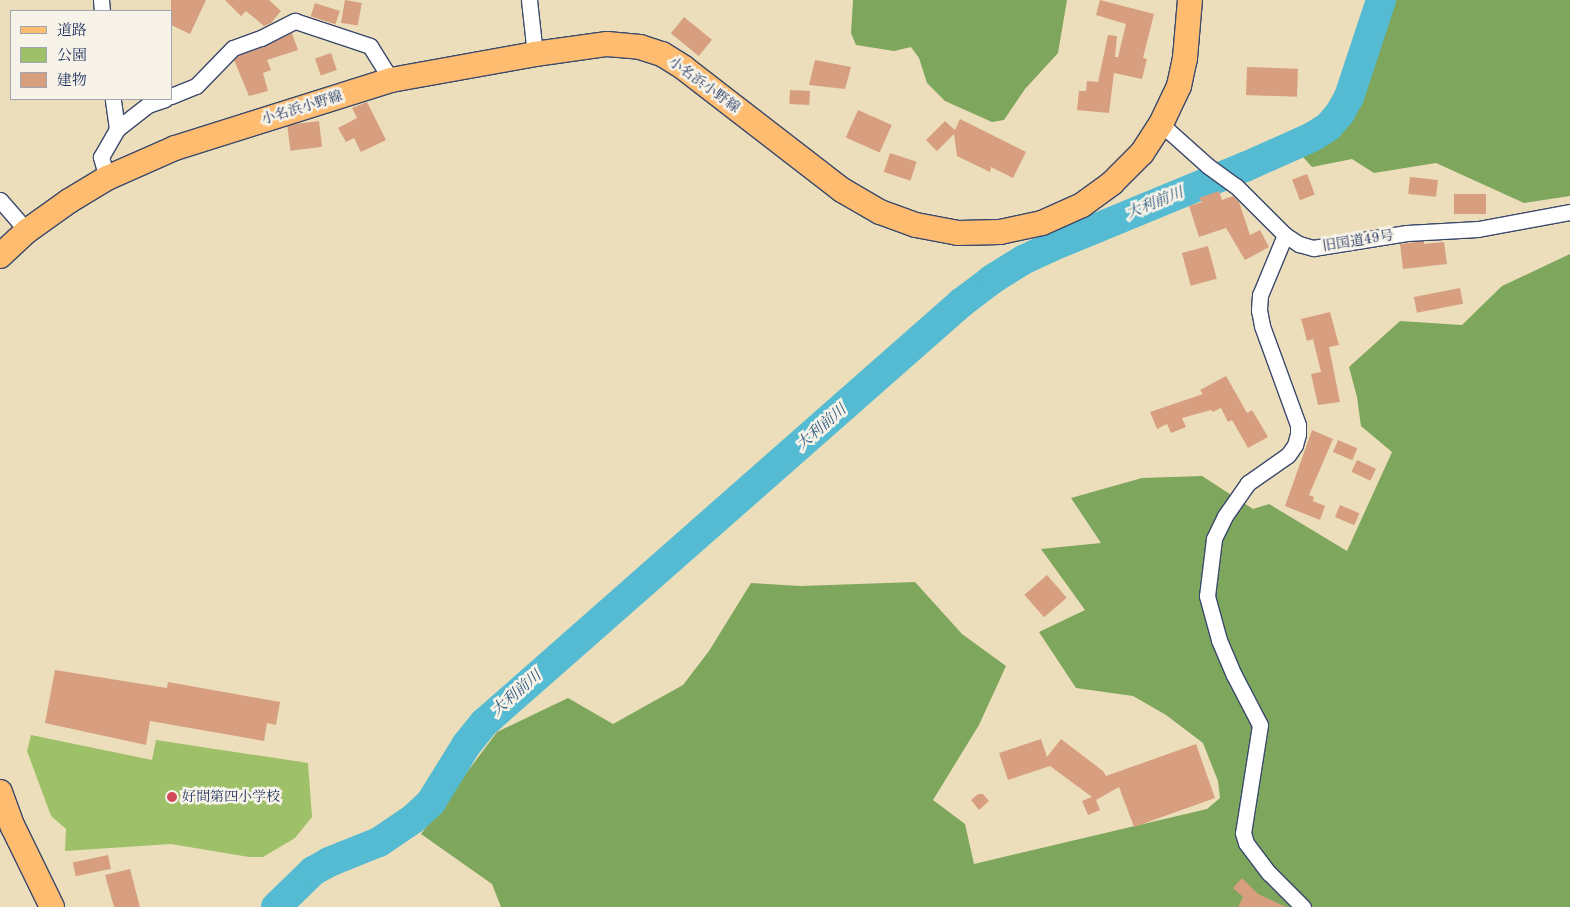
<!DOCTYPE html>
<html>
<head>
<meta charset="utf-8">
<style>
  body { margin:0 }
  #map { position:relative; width:1570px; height:907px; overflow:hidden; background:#ecdebb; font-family:"Old Standard TT","Noto Serif JP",serif }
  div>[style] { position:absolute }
  .green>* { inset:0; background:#9ec069 }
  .forest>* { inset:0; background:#7ea65d }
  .river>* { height:30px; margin:-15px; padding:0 15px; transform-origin:15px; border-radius:15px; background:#54bbd2 }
  .building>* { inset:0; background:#d79f80; transform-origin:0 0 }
  .roads { filter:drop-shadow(1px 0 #3a496c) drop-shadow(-1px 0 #3a496c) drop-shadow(0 1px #3a496c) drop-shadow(0 -1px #3a496c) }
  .street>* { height:15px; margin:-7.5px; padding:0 7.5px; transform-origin:7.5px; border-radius:7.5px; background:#fff }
  .primary>* { height:24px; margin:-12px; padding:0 12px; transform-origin:12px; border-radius:12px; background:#febc70 }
  .dots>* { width:14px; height:14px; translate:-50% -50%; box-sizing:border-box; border:2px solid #f7f3e8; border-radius:50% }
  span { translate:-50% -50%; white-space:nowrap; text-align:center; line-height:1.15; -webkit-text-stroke:5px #f7f3e8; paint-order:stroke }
  .street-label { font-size:14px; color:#1b2f5e }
  .poi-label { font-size:14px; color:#1b2f5e }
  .left { translate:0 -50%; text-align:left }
  .water-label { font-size:15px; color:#2c5981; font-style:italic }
  .legend { position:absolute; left:10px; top:10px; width:162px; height:90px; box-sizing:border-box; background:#f7f3e8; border:1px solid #9fa5b1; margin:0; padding:6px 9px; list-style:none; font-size:15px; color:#1b2f5e }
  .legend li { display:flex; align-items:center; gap:10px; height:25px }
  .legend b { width:25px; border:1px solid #9fa5b1 }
</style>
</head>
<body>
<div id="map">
  <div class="green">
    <div style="clip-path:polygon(31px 735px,152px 760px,156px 740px,308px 763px,312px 817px,295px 838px,263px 857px,249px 857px,171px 844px,65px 851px,66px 829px,51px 816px,27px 751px)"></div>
  </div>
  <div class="forest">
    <div style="clip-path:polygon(853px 0,1067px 0,1058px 53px,1025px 89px,1004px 120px,992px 122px,945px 101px,927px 83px,919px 58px,911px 47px,894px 51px,856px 45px,851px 33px)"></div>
    <div style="clip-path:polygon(1390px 0,1570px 0,1570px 196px,1524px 203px,1436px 163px,1374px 173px,1352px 159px,1312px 167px,1303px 157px,1331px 131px,1366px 76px)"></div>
    <div style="clip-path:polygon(1570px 254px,1570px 907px,501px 907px,492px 884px,421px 834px,497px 732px,568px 698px,613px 724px,683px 685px,709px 651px,751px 583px,801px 586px,915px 582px,962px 634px,1006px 666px,979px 725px,933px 800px,965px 824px,974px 864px,1207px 809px,1220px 798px,1218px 781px,1203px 743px,1166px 715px,1133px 696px,1076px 688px,1039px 632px,1085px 610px,1041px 549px,1101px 543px,1071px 498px,1142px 478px,1202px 476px,1253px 509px,1269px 504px,1347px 551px,1392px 452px,1361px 426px,1357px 397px,1349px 367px,1400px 321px,1462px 325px,1502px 286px)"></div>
  </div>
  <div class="river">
    <div style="left:276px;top:907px;width:52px;rotate:-44.2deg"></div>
    <div style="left:313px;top:871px;width:18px;rotate:-29deg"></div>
    <div style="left:329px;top:862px;width:54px;rotate:-21.8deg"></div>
    <div style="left:379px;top:842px;width:41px;rotate:-34.1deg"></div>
    <div style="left:413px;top:819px;width:25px;rotate:-43deg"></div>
    <div style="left:431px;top:802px;width:68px;rotate:-58.2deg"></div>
    <div style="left:467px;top:744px;width:27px;rotate:-51deg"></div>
    <div style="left:484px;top:723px;width:636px;rotate:-41.36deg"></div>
    <div style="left:961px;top:303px;width:38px;rotate:-37deg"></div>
    <div style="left:991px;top:280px;width:38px;rotate:-32deg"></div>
    <div style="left:1023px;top:260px;width:33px;rotate:-25deg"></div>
    <div style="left:1053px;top:246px;width:208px;rotate:-22.4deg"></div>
    <div style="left:1245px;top:167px;width:73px;rotate:-24.1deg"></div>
    <div style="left:1312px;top:137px;width:19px;rotate:-32deg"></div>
    <div style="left:1328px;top:127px;width:18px;rotate:-49deg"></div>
    <div style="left:1340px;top:113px;width:18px;rotate:-61deg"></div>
    <div style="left:1349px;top:97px;width:102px;rotate:-71.7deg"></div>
  </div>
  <div class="building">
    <div style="clip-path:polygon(171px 0,206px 0,190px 34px,171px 25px)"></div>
    <div style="clip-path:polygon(225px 0,269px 0,281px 11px,271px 23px,264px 26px,246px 11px,241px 16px)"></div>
    <div style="left:345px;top:0;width:17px;height:23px;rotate:10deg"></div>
    <div style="clip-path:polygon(1100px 0,1154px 14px,1143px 58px,1147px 59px,1142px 79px,1114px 73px,1109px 113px,1077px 110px,1079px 91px,1086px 91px,1087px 81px,1098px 82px,1108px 35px,1117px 36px,1115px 57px,1118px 57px,1126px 24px,1096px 15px)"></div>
    <div style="left:315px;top:3px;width:26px;height:14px;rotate:18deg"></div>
    <div style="left:684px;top:17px;width:36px;height:21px;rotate:39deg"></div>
    <div style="clip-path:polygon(292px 33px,298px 50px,267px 60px,271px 70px,263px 73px,268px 91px,249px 96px,234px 60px,238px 56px,265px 46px)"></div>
    <div style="left:331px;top:53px;width:18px;height:17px;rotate:71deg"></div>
    <div style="clip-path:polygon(815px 60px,851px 67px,845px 89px,809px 85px)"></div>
    <div style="left:1247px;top:67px;width:51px;height:28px;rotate:2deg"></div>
    <div style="left:790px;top:90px;width:20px;height:14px;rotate:3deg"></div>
    <div style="clip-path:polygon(367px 102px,386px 140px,361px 152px,354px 138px,346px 142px,338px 128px,357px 118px,352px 108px)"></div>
    <div style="left:858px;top:110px;width:37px;height:30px;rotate:24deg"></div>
    <div style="clip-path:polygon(960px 119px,1026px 152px,1013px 178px,991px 167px,990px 172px,957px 156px,954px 134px,937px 151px,926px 140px,945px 121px,955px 130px)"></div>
    <div style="left:319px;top:121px;width:26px;height:32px;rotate:83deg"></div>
    <div style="left:890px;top:153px;width:28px;height:20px;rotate:18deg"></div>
    <div style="left:1307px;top:174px;width:22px;height:16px;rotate:69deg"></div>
    <div style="left:1410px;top:177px;width:28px;height:17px;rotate:6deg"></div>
    <div style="clip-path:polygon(1219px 191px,1222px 200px,1233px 196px,1239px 202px,1250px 235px,1260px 230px,1269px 247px,1245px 260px,1226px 228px,1199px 237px,1189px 206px,1202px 202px,1199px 198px)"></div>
    <div style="left:1486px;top:194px;width:20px;height:32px;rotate:90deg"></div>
    <div style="clip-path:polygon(1424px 241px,1424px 244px,1444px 242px,1447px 264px,1403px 269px,1400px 244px)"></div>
    <div style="left:1208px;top:246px;width:34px;height:27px;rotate:75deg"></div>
    <div style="left:1460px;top:288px;width:16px;height:47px;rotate:79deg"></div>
    <div style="clip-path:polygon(1330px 312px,1339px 345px,1329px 347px,1340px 402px,1318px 405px,1311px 374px,1321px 372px,1313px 339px,1307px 341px,1301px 319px)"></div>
    <div style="clip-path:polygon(1226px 376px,1247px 413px,1252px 410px,1268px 437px,1248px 448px,1232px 420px,1228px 422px,1221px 408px,1213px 412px,1211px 410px,1182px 418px,1186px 427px,1171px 433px,1167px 424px,1157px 429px,1150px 412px,1203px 394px,1200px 390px)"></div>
    <div style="clip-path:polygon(1312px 430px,1333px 439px,1309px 495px,1314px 497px,1313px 501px,1325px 506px,1320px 520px,1285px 506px)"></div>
    <div style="left:1338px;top:440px;width:21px;height:13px;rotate:23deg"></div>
    <div style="left:1357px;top:460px;width:21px;height:13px;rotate:25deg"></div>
    <div style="left:1340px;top:505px;width:21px;height:13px;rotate:23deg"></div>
    <div style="left:1047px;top:575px;width:30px;height:30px;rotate:49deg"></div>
    <div style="clip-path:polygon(55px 670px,167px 688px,168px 682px,280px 702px,276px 725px,267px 723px,264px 741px,150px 721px,146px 745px,45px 723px)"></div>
    <div style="clip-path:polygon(1041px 739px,1047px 757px,1061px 739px,1103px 771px,1106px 776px,1196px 744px,1215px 798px,1134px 827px,1119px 787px,1096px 800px,1100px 810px,1088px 815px,1082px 801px,1092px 797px,1050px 766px,1008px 780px,999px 753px)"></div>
    <div style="clip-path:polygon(978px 794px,983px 794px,989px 801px,979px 810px,971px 800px)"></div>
    <div style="left:108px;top:855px;width:14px;height:36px;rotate:78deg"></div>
    <div style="clip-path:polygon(130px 869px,140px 907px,114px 907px,105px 875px)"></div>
    <div style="clip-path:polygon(1242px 878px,1258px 894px,1286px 907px,1238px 907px,1243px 897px,1233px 888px)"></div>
  </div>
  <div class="roads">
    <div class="street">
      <div style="left:101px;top:0;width:11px;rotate:85deg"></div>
      <div style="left:529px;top:0;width:54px;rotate:83.7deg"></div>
      <div style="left:171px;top:96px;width:27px;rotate:-22deg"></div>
      <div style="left:196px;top:86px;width:53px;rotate:-45.8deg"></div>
      <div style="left:233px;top:48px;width:30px;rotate:-20deg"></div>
      <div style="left:261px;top:38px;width:38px;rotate:-27deg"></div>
      <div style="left:295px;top:21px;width:79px;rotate:18.4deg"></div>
      <div style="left:370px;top:46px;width:40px;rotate:58deg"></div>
      <div style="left:1161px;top:124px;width:63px;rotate:41.8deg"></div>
      <div style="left:1208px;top:166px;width:34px;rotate:36deg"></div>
      <div style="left:1236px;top:186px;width:69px;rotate:45deg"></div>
      <div style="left:1285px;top:235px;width:17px;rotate:33deg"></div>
      <div style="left:1299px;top:244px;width:15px;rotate:16deg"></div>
      <div style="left:1313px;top:248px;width:95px;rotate:-9.1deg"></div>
      <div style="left:1407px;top:233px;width:71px;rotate:-3.2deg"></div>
      <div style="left:1478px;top:229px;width:94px;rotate:-10.5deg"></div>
      <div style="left:117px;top:129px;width:39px;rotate:-38deg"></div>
      <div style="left:148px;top:105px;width:18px;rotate:-19deg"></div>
      <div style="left:107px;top:178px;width:22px;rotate:-106deg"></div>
      <div style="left:101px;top:157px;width:32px;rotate:-60deg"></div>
      <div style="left:117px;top:129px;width:30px;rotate:-98deg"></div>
      <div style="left:0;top:200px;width:41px;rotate:48.9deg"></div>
      <div style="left:1285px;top:235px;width:65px;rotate:112.6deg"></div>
      <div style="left:1260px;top:295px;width:15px;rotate:94deg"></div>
      <div style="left:1259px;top:310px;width:16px;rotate:79deg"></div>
      <div style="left:1262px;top:326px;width:105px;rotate:70deg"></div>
      <div style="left:1298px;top:425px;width:9px;rotate:90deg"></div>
      <div style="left:1298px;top:434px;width:11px;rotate:105deg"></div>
      <div style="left:1295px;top:445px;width:12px;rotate:125deg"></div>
      <div style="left:1288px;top:455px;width:49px;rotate:145deg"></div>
      <div style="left:1248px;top:483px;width:40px;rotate:124.9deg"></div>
      <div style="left:1225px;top:516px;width:25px;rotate:116deg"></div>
      <div style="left:1214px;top:539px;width:57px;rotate:97deg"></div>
      <div style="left:1207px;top:596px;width:46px;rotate:74.7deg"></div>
      <div style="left:1219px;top:640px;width:38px;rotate:67deg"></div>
      <div style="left:1234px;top:675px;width:56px;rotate:62.5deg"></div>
      <div style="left:1260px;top:725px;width:109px;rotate:98.9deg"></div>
      <div style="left:1243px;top:833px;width:10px;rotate:73deg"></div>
      <div style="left:1246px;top:843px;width:38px;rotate:53deg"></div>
      <div style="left:1269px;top:873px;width:48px;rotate:45deg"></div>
    </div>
    <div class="primary">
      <div style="left:0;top:256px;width:37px;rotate:-43deg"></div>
      <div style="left:27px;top:231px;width:52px;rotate:-35.5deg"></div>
      <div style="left:69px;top:201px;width:44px;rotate:-31.2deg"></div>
      <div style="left:107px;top:178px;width:74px;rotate:-23.8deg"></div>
      <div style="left:175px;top:148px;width:226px;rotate:-17.5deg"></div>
      <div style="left:391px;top:80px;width:146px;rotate:-10.2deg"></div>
      <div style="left:535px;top:54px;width:73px;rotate:-7.9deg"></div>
      <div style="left:607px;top:44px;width:33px;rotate:5deg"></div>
      <div style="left:640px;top:47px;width:23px;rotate:18deg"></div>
      <div style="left:662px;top:54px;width:26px;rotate:32deg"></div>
      <div style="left:684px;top:68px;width:200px;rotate:37.7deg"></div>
      <div style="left:842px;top:190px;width:44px;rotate:30.1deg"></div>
      <div style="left:880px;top:212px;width:38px;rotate:20deg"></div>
      <div style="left:916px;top:225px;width:43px;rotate:10.8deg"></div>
      <div style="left:958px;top:233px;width:42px;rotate:-1.4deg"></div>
      <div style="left:1000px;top:232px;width:43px;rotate:-12.1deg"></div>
      <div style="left:1042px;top:223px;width:44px;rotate:-24.2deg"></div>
      <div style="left:1082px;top:205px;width:37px;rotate:-36deg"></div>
      <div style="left:1112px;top:183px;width:42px;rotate:-45deg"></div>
      <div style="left:1142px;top:153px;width:35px;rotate:-57deg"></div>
      <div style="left:1161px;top:124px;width:42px;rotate:-64.7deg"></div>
      <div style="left:1179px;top:86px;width:29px;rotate:-78deg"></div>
      <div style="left:1185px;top:58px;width:58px;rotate:-85.1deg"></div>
      <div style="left:0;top:792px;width:37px;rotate:70deg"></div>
      <div style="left:13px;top:827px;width:89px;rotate:64deg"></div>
    </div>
  </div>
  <div class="dots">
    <div style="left:172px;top:797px;background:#d1495b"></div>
  </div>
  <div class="street-label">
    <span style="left:704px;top:85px;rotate:36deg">小名浜小野線</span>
    <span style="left:302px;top:108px;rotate:-17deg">小名浜小野線</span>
    <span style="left:1358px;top:241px;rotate:-9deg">旧国道49号</span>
  </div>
  <div class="poi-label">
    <span class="left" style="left:182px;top:797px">好間第四小学校</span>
  </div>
  <div class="water-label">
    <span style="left:1155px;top:204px;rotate:-22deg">大利前川</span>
    <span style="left:822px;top:428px;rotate:-41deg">大利前川</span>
    <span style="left:517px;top:694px;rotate:-41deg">大利前川</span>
  </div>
  <ul class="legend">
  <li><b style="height:6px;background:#febc70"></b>道路</li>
  <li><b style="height:14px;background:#9ec069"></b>公園</li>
  <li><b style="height:14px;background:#d79f80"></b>建物</li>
  </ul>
</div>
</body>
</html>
